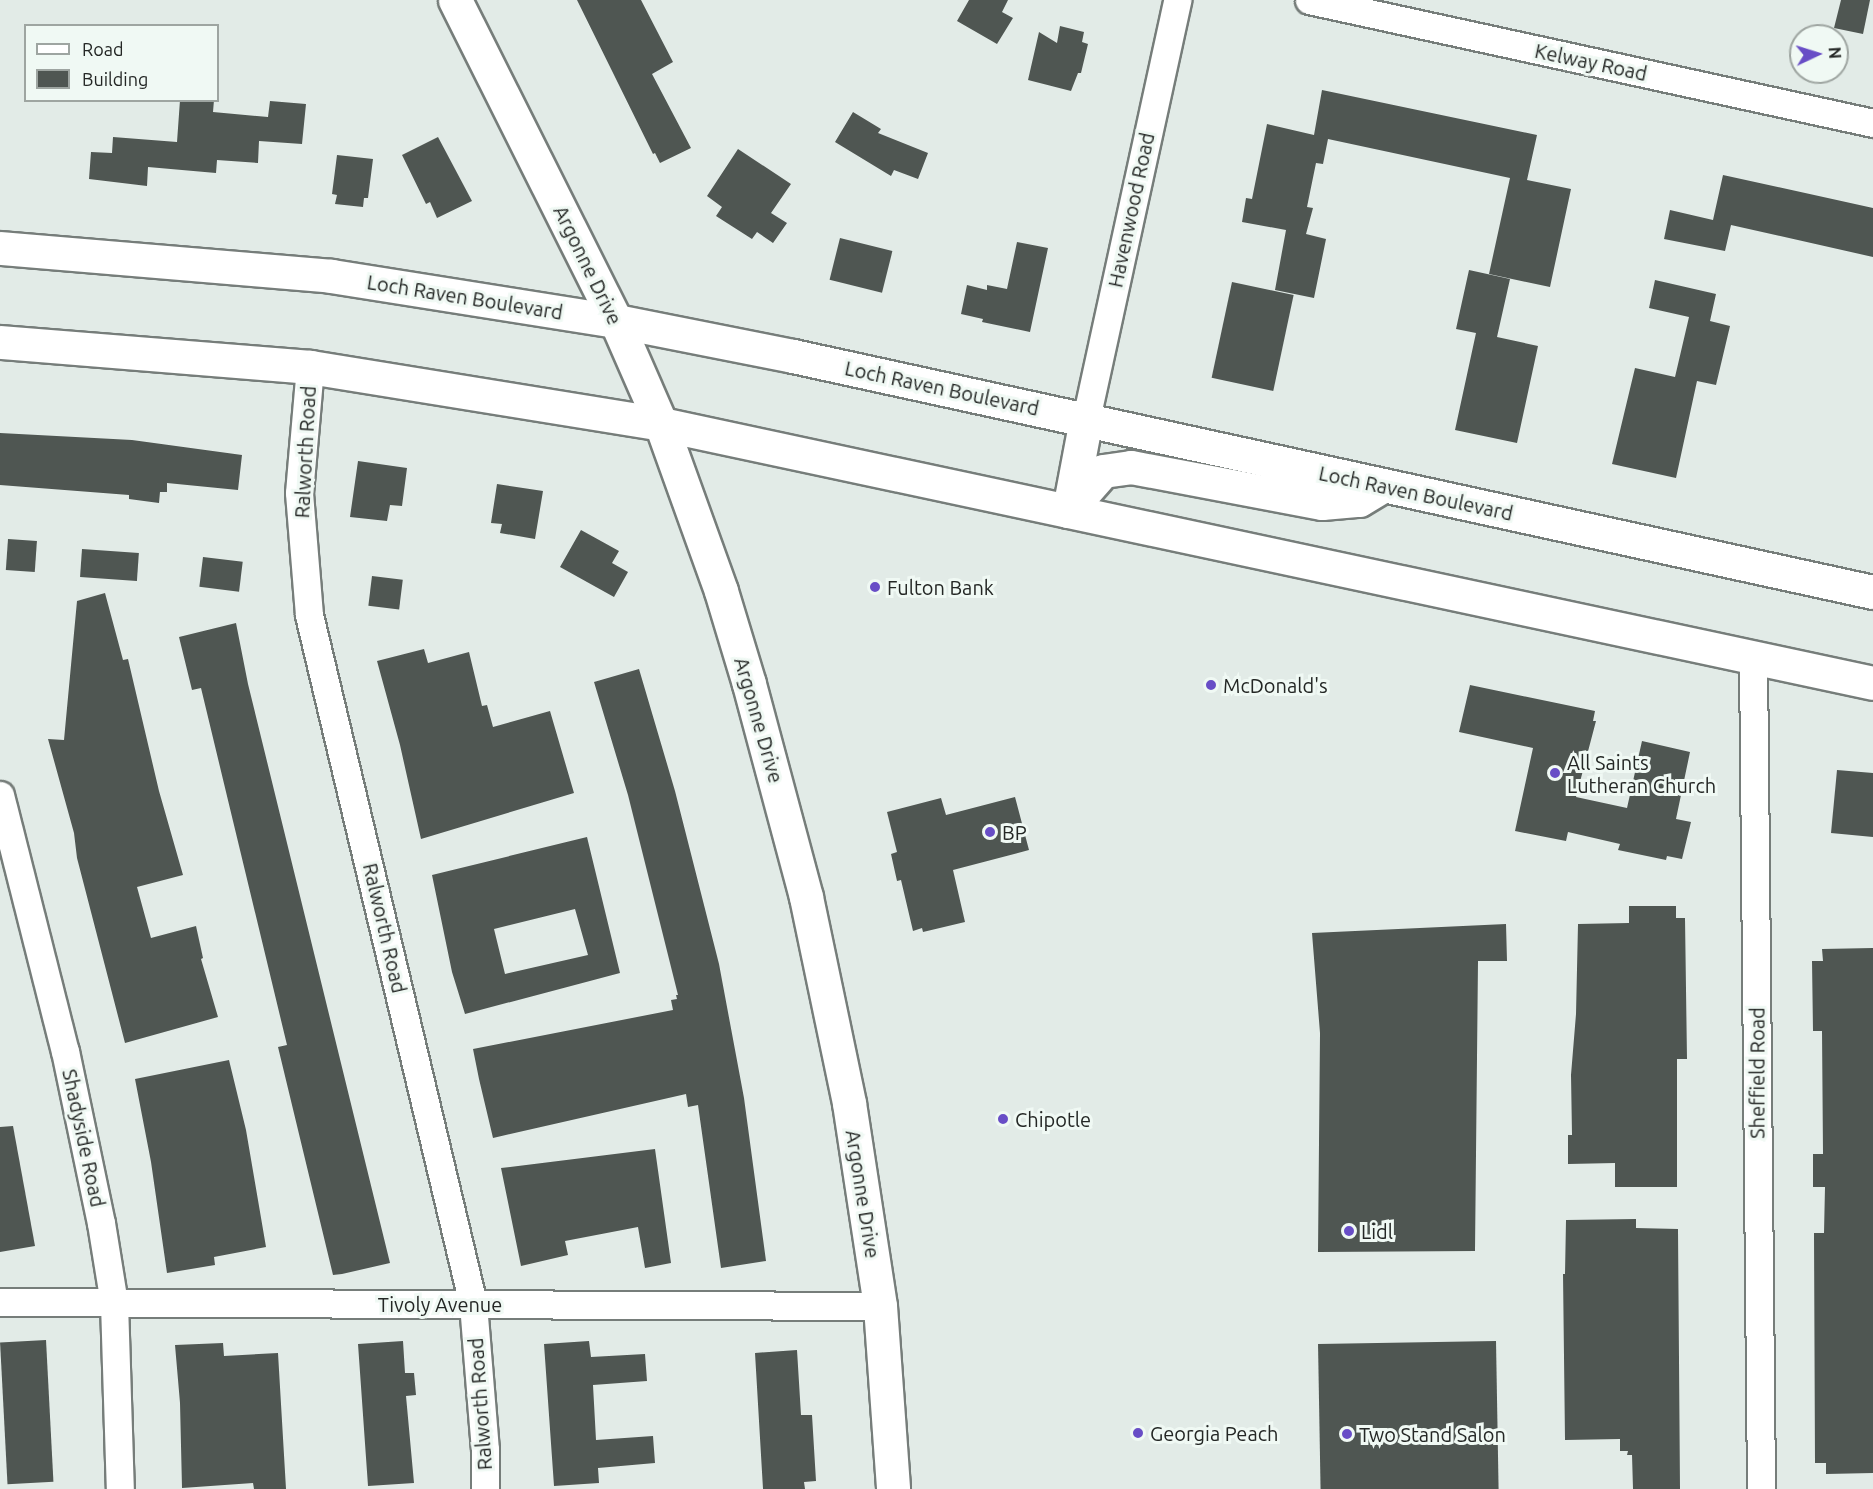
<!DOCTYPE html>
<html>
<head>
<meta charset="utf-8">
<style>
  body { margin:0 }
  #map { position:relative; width:1873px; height:1489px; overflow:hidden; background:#e2ebe7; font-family:Ubuntu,sans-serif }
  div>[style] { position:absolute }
  .building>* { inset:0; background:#4f5652; transform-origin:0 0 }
  .roads { filter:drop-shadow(2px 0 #767d7a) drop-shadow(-2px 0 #767d7a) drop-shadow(0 2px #767d7a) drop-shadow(0 -2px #767d7a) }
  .minor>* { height:27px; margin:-13.5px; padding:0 13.5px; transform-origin:13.5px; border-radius:13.5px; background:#fff }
  .secondary>* { height:33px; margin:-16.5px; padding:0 16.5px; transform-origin:16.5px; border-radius:16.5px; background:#fff }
  .primary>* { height:33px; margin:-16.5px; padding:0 16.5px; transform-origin:16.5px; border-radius:16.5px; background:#fff }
  .dots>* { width:16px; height:16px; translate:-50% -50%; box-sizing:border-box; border:3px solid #f0f9f4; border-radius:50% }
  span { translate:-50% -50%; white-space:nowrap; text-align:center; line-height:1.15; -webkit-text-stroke:6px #f0f9f4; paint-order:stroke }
  .street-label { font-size:20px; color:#242725 }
  .poi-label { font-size:20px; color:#242725 }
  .left { translate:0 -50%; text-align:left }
  .legend { position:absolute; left:24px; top:24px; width:195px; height:78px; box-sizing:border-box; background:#f0f9f4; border:2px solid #9ea5a1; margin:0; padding:8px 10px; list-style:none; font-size:18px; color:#242725 }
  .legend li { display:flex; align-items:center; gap:12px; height:30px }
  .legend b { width:30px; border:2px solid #9ea5a1 }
  .north { position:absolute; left:1789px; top:24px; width:60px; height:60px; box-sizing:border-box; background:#f0f9f4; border:2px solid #9ea5a1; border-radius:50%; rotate:86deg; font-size:16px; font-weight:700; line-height:24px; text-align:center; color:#242725 }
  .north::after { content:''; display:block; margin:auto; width:21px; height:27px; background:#684dc6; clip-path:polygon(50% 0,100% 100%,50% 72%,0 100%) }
</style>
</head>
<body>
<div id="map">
  <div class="building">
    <div style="clip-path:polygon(577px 0,641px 0,673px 62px,652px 74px,691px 148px,660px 163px,655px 153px,653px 154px)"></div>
    <div style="clip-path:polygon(969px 0,1008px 0,1002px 12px,1013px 18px,997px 44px,957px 21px)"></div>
    <div style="clip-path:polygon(1841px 0,1870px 0,1863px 34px,1834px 28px)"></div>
    <div style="clip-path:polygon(1060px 26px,1084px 32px,1082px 42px,1088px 44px,1081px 73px,1078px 73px,1071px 91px,1028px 80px,1039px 32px,1057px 43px)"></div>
    <div style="clip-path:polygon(1322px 90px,1537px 135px,1527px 180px,1571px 189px,1550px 287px,1489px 274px,1510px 178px,1328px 139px,1323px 164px,1316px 163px,1307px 207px,1313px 208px,1306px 234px,1326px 239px,1314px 298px,1275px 290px,1286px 230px,1242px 222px,1246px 198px,1252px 199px,1267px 124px,1314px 135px)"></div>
    <div style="clip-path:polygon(180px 100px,214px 100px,213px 112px,268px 117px,270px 101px,306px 104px,302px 144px,259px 141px,258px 163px,217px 160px,216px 173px,148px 167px,147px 186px,89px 179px,91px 152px,112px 153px,113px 137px,177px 142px)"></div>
    <div style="clip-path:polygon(853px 112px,881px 129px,878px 133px,928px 153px,918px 179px,894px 170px,891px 176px,835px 142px)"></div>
    <div style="clip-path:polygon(438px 137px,472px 201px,437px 218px,430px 202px,426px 204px,402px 155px)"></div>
    <div style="clip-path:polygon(738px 149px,791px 184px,771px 213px,787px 223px,773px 243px,757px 232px,752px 239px,716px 216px,722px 207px,707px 196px)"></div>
    <div style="clip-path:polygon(337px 155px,373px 159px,368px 198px,364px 198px,363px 207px,335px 204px,337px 195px,332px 194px)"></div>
    <div style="clip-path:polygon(1723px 175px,1873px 208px,1873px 257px,1731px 225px,1725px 251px,1664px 239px,1670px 210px,1713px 220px)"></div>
    <div style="left:840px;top:238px;width:54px;height:43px;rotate:14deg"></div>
    <div style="clip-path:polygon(1017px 242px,1048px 248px,1030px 332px,982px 322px,983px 319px,961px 314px,967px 285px,987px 290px,987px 285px,1007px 289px)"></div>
    <div style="clip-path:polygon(1469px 270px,1510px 279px,1497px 337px,1538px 346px,1517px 443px,1455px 430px,1476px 333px,1456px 329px)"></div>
    <div style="clip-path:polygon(1655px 280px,1716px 294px,1710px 321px,1730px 326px,1716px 385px,1697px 381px,1676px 478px,1612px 464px,1635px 368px,1675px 377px,1689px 317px,1649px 308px)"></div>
    <div style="left:1232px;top:282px;width:63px;height:98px;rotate:12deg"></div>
    <div style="clip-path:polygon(0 433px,132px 440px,242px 455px,238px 490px,167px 483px,167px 492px,160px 492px,159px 503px,129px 499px,129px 495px,0 485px)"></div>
    <div style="clip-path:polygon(358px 461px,407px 468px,402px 506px,390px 505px,387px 521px,350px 517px)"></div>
    <div style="clip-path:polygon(497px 484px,543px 491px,535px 539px,500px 533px,502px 524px,491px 523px)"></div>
    <div style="clip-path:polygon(581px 530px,619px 551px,612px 563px,628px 572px,614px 597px,560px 567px)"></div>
    <div style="left:8px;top:539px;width:29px;height:31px;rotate:4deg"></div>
    <div style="left:82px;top:549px;width:57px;height:28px;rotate:4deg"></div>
    <div style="left:203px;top:557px;width:40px;height:30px;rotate:7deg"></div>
    <div style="left:372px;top:576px;width:31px;height:30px;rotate:7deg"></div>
    <div style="clip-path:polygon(105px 593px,123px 660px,128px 659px,159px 791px,183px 875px,137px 887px,151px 938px,196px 926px,203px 958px,201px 959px,218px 1017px,125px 1043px,77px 858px,74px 833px,48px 739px,64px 740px,77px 601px)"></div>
    <div style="clip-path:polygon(236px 623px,248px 684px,390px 1263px,342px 1274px,333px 1275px,278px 1047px,287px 1045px,233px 821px,201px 688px,192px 690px,179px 637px)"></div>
    <div style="clip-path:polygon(424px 649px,428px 663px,469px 652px,482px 706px,487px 705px,493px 727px,550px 711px,574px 793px,421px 839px,400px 745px,377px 661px)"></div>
    <div style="clip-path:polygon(639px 669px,675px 791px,719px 964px,744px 1098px,766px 1261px,721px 1268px,698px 1105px,688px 1107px,686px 1094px,493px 1138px,479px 1079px,473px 1049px,673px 1010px,671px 1000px,677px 999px,676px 995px,678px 995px,628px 795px,594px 682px)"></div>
    <div style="clip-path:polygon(1470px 685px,1595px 711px,1593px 721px,1596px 721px,1576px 797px,1627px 808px,1642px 741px,1690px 752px,1676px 819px,1691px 822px,1682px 859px,1667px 856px,1666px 860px,1618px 850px,1620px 844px,1568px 832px,1566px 841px,1515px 831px,1533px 748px,1459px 732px)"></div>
    <div style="clip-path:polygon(1837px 770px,1873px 773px,1873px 837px,1831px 833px)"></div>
    <div style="clip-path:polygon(1015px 797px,1029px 850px,953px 870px,965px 922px,923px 932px,922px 928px,913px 931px,901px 880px,897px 881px,891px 854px,897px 852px,887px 812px,941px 798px,946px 815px)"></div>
    <div style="clip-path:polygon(evenodd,587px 837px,620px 973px,465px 1014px,452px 972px,432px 875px,587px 837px,575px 909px,588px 955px,505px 974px,494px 929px,575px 909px)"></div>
    <div style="clip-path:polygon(1629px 906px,1676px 906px,1676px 918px,1685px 918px,1687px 1059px,1677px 1059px,1677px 1187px,1615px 1187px,1615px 1163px,1568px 1164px,1568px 1135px,1572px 1135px,1571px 1075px,1576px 1014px,1578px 924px,1629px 923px)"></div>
    <div style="clip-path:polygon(1506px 924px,1507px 961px,1478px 961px,1475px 1251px,1318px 1252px,1320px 1033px,1312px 933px)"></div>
    <div style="clip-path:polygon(1873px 948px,1873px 1473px,1826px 1474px,1826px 1463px,1815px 1463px,1814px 1233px,1824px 1233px,1825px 1187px,1813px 1187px,1813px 1154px,1823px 1154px,1822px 1031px,1813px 1031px,1812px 961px,1823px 961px,1822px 949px)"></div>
    <div style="clip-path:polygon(229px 1060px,246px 1130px,266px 1247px,214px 1257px,215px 1265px,167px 1273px,151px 1162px,135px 1079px)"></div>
    <div style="clip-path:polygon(13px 1126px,35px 1246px,0 1252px,0 1127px)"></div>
    <div style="clip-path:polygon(655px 1149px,671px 1263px,645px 1268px,638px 1227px,565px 1241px,568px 1255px,521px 1266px,501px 1168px)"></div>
    <div style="clip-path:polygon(1636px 1219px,1636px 1228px,1678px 1229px,1680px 1489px,1633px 1489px,1632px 1455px,1627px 1455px,1628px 1451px,1620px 1451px,1620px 1439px,1565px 1440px,1563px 1274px,1565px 1274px,1566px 1220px)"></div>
    <div style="left:46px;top:1340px;width:142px;height:46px;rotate:87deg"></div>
    <div style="clip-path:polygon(403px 1341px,405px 1373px,414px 1373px,416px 1395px,406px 1396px,414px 1483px,368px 1486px,358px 1344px)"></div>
    <div style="clip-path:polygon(589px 1341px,591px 1357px,645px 1354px,647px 1381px,593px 1385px,596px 1440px,653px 1436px,655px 1463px,598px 1468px,599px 1483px,554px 1486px,544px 1344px)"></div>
    <div style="left:1496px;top:1341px;width:148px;height:178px;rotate:89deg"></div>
    <div style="clip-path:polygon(223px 1343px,224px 1356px,278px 1353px,286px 1489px,254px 1489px,253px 1483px,182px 1488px,180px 1403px,175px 1345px)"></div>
    <div style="clip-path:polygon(797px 1350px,801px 1415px,812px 1415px,816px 1481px,804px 1482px,805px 1489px,763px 1489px,755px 1353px)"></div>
  </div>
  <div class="roads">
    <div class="minor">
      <div style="left:1309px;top:0;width:577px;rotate:12.3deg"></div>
      <div style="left:310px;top:367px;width:126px;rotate:95deg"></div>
      <div style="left:299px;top:493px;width:122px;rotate:85.3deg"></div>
      <div style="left:309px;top:615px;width:708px;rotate:76.61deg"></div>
      <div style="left:473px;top:1304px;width:145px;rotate:85.3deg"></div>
      <div style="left:485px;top:1449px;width:40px;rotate:90deg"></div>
      <div style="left:1086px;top:419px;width:429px;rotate:-77.7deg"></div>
      <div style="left:1753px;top:657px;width:832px;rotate:89.45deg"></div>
      <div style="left:0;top:795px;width:264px;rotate:75.8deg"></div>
      <div style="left:65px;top:1051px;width:176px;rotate:78.2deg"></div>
      <div style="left:101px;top:1223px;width:81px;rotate:80.8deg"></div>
      <div style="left:114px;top:1303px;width:186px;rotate:88.2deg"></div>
      <div style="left:0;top:1302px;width:880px;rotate:0.26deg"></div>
    </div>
    <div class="secondary">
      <div style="left:455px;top:0;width:359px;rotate:63.4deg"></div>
      <div style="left:616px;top:321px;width:112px;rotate:66.4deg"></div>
      <div style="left:661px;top:424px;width:177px;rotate:70.2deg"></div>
      <div style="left:721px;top:591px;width:97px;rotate:73.2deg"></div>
      <div style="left:749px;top:684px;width:220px;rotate:75deg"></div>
      <div style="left:806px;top:897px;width:210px;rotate:78.2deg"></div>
      <div style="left:849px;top:1103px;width:205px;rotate:81.3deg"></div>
      <div style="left:880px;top:1306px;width:183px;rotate:85.9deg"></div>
    </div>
    <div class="primary">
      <div style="left:0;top:248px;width:332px;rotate:4.8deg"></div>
      <div style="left:331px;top:276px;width:289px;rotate:9deg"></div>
      <div style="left:616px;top:321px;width:180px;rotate:11.2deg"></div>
      <div style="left:793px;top:356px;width:1105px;rotate:12.33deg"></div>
      <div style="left:0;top:342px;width:311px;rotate:4.6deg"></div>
      <div style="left:310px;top:367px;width:356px;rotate:9.2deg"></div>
      <div style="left:661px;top:424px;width:1239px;rotate:12.06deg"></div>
      <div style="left:1069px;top:509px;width:92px;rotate:-79.3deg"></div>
      <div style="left:1068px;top:511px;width:53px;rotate:-48.8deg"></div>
      <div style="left:1103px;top:471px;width:28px;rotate:-8deg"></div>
      <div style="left:1131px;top:467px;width:194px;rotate:10.7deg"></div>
      <div style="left:1322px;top:503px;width:37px;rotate:-5deg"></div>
      <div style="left:1359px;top:500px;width:27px;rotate:-31deg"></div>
    </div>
  </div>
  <div class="dots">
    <div style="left:875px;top:587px;background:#684dc6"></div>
    <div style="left:1211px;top:685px;background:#684dc6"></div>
    <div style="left:1555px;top:773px;background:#684dc6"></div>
    <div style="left:990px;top:832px;background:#684dc6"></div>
    <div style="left:1003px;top:1119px;background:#684dc6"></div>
    <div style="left:1349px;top:1231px;background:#684dc6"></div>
    <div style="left:1138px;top:1433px;background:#684dc6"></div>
    <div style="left:1347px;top:1434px;background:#684dc6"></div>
  </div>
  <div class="street-label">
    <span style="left:1591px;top:62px;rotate:12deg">Kelway Road</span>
    <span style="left:1131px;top:210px;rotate:-78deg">Havenwood Road</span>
    <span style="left:588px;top:265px;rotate:64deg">Argonne Drive</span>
    <span style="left:465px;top:297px;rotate:9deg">Loch Raven Boulevard</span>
    <span style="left:942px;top:388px;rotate:12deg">Loch Raven Boulevard</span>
    <span style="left:305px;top:452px;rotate:-87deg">Ralworth Road</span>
    <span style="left:1416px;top:493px;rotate:12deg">Loch Raven Boulevard</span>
    <span style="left:759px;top:720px;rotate:74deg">Argonne Drive</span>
    <span style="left:385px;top:928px;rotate:77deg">Ralworth Road</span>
    <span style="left:1757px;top:1073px;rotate:-90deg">Sheffield Road</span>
    <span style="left:84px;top:1138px;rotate:78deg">Shadyside Road</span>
    <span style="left:863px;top:1194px;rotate:81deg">Argonne Drive</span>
    <span style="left:440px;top:1304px">Tivoly Avenue</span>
    <span style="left:480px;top:1404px;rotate:-94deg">Ralworth Road</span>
  </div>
  <div class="poi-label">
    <span class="left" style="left:887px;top:587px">Fulton Bank</span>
    <span class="left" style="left:1223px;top:685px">McDonald's</span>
    <span class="left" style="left:1567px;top:774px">All Saints<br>Lutheran Church</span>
    <span class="left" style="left:1002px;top:832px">BP</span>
    <span class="left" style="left:1015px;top:1119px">Chipotle</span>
    <span class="left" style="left:1361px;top:1231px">Lidl</span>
    <span class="left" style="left:1150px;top:1433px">Georgia Peach</span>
    <span class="left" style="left:1359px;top:1434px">Two Stand Salon</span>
  </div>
  <ul class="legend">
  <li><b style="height:8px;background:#fff"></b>Road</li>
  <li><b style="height:16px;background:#4f5652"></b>Building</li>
  </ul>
  <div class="north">N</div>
</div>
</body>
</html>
